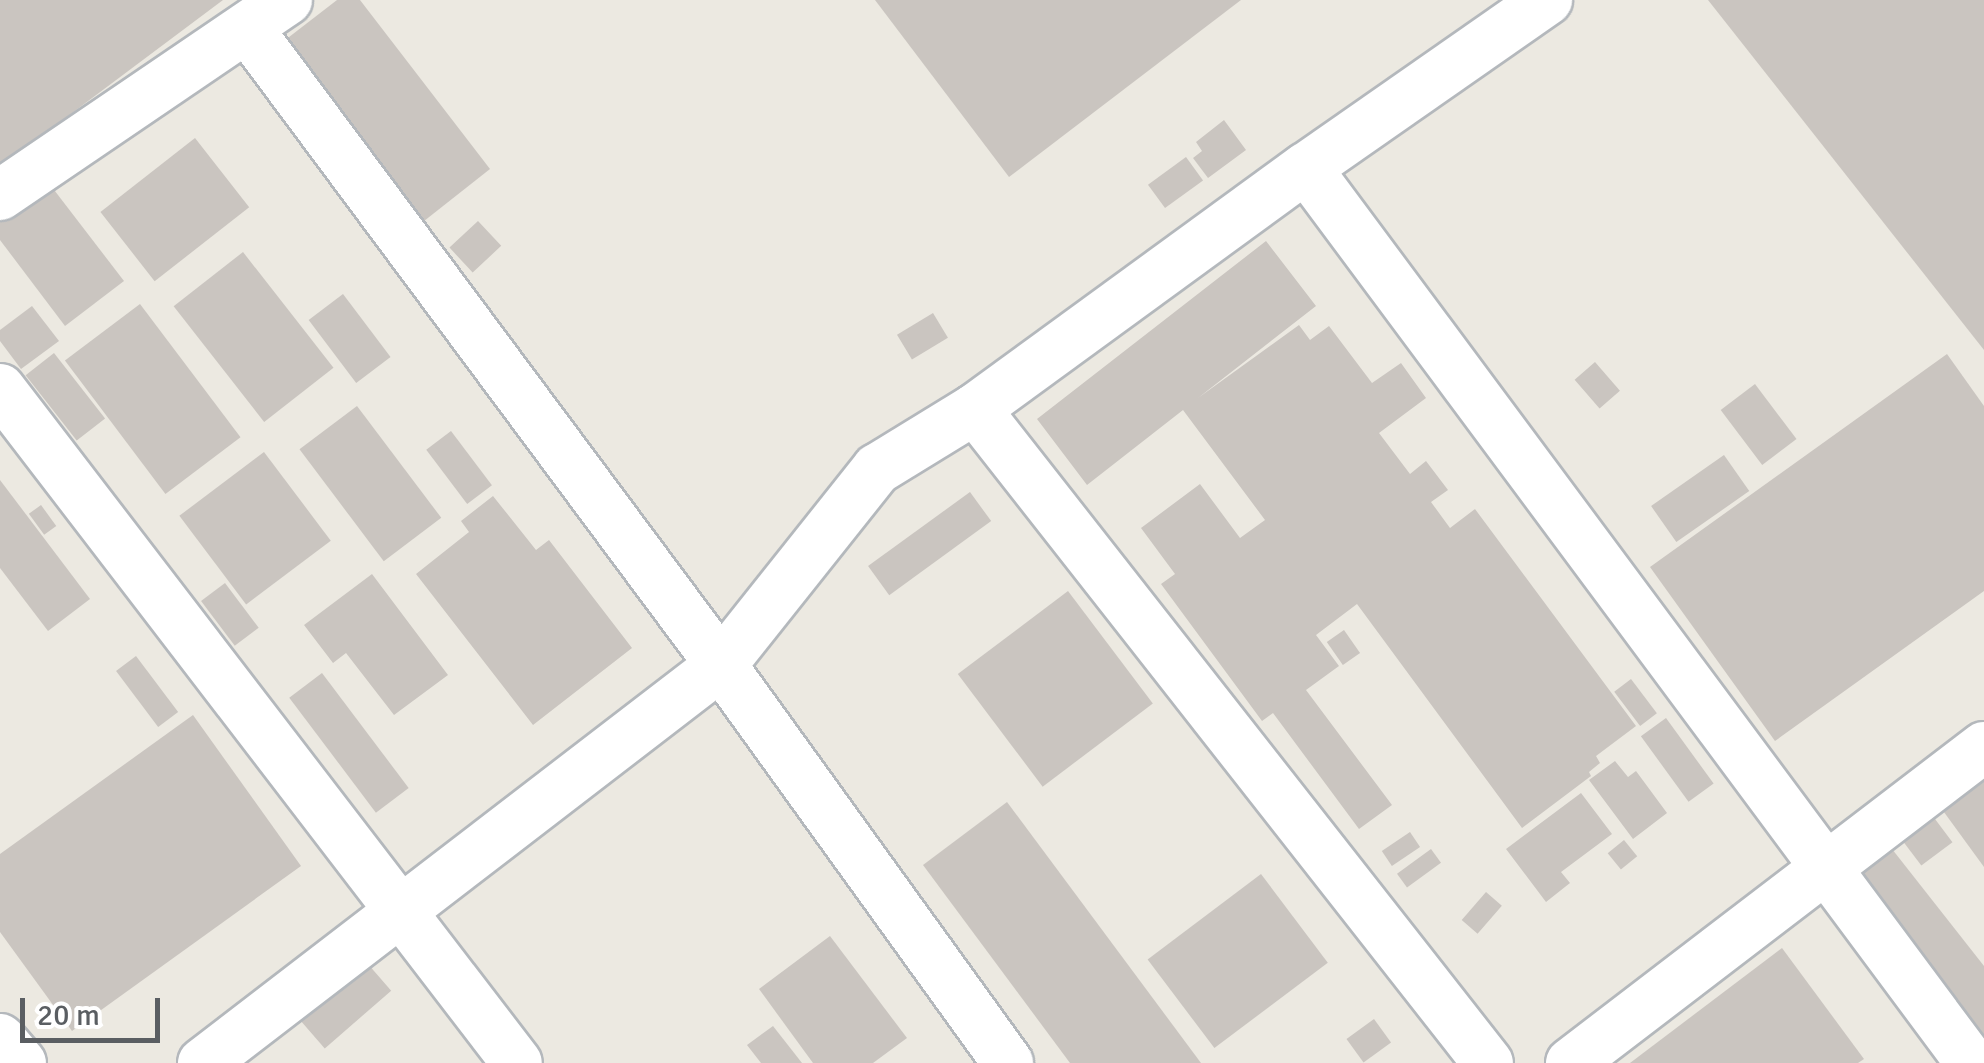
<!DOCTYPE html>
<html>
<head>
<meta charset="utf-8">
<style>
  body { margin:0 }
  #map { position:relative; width:1984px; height:1063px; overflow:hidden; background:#ece9e1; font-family:Signika,sans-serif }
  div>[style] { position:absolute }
  .building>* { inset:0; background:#cac5c0; transform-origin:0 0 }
  .roads { filter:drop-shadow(2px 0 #b4b8bc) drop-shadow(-2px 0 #b4b8bc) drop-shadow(0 2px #b4b8bc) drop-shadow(0 -2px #b4b8bc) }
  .minor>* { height:50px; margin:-25px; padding:0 25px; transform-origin:25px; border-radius:25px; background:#fff }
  span { translate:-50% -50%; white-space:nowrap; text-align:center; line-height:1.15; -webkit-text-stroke:8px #fff; paint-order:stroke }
  .scale { position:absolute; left:20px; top:998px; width:140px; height:45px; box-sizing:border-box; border:5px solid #5a5e62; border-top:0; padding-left:12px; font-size:30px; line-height:35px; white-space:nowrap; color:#5a5e62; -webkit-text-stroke:8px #fff; paint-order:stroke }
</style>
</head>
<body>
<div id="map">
  <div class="building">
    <div style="clip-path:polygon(0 0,223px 0,0 167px)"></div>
    <div style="clip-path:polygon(337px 0,360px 0,490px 169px,419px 225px,280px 44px)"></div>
    <div style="clip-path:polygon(875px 0,1241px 0,1009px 177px)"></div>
    <div style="clip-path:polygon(1708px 0,1984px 0,1984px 350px)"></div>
    <div style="clip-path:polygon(1224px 120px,1246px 150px,1208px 178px,1193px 158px,1202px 151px,1196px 142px)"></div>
    <div style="left:195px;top:138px;width:88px;height:120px;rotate:52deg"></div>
    <div style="left:1186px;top:157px;width:29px;height:47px;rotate:54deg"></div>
    <div style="clip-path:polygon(48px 182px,124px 281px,65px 326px,0 240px,0 218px)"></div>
    <div style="left:478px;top:221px;width:34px;height:39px;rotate:47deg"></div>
    <div style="clip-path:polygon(1266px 241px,1316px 306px,1198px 398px,1299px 325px,1310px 340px,1329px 326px,1372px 383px,1401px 363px,1426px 398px,1379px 433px,1410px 474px,1426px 461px,1448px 490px,1431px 502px,1450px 528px,1475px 509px,1636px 726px,1596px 756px,1600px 763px,1589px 772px,1591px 776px,1522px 828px,1357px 604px,1316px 635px,1339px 666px,1306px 690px,1392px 805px,1359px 829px,1273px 713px,1262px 721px,1161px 584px,1175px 574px,1141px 528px,1200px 484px,1240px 538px,1265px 520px,1183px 410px,1087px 485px,1037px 419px)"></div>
    <div style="left:243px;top:252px;width:147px;height:88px;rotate:52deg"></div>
    <div style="left:343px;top:294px;width:79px;height:43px;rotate:53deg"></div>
    <div style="left:140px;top:304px;width:167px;height:94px;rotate:53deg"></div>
    <div style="clip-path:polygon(32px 306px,59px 341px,21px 369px,0 341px,0 330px)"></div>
    <div style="left:933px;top:313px;width:29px;height:42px;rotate:59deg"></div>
    <div style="left:54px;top:353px;width:83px;height:36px;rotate:52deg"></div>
    <div style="clip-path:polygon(1947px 354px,1984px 406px,1984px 591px,1775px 741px,1650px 567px)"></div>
    <div style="left:1595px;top:362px;width:38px;height:27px;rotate:49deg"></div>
    <div style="left:1755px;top:384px;width:69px;height:43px;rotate:53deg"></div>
    <div style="left:357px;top:406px;width:140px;height:72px;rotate:53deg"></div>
    <div style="left:451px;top:431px;width:68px;height:31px;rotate:53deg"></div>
    <div style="left:264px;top:452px;width:111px;height:106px;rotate:53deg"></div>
    <div style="left:1724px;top:455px;width:44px;height:89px;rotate:55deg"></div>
    <div style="clip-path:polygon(0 480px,90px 599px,48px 631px,0 568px)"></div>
    <div style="left:970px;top:492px;width:36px;height:126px;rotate:54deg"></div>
    <div style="clip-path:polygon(493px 496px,536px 550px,549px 540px,632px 648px,533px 725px,416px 574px,469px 532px,461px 521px)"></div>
    <div style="left:41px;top:505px;width:26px;height:15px;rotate:54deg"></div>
    <div style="clip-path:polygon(372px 574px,448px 675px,394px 715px,346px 653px,333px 663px,304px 625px)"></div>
    <div style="left:225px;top:583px;width:56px;height:30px;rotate:53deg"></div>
    <div style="left:1068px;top:591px;width:141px;height:138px;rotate:53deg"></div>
    <div style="left:1344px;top:630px;width:28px;height:21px;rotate:55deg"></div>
    <div style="left:136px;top:656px;width:70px;height:25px;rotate:53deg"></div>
    <div style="left:322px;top:673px;width:144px;height:41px;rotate:53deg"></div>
    <div style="left:1631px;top:679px;width:43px;height:21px;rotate:53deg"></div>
    <div style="clip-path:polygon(193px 715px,301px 866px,72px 1031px,0 932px,0 854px)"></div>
    <div style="left:1666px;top:718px;width:81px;height:31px;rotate:54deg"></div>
    <div style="clip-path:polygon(1615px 761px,1628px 777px,1636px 771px,1667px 813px,1633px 839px,1589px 780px)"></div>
    <div style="clip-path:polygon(1984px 776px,1984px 867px,1941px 808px)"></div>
    <div style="clip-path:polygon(1581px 793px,1612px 834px,1561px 872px,1570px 883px,1546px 902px,1506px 849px)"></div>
    <div style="clip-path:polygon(1007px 802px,1201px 1063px,1070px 1063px,923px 865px)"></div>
    <div style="left:1929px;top:811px;width:39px;height:39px;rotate:53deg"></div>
    <div style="left:1410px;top:832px;width:18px;height:34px;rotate:56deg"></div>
    <div style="clip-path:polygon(1881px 835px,1984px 966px,1984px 1037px,1847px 863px)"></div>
    <div style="left:1624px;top:840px;width:21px;height:21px;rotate:51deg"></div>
    <div style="left:1431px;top:849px;width:17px;height:42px;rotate:54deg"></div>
    <div style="left:1261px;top:874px;width:111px;height:142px;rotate:53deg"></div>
    <div style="left:1486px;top:892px;width:21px;height:37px;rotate:41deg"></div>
    <div style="clip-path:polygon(830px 936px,907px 1038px,873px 1063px,813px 1063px,759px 989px)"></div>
    <div style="clip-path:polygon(1782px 948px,1864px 1059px,1858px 1063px,1630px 1063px)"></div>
    <div style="left:361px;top:956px;width:46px;height:88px;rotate:49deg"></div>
    <div style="left:1374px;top:1019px;width:29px;height:34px;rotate:54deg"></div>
    <div style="clip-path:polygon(773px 1026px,802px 1063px,761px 1063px,747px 1045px)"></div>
  </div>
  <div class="roads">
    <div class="minor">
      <div style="left:248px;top:29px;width:793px;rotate:53.36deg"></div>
      <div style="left:721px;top:665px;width:491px;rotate:54.2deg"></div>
      <div style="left:1306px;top:168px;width:1115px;rotate:53.39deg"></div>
      <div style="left:0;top:195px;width:347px;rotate:-34.2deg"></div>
      <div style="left:0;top:389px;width:849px;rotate:52.51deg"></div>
      <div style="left:975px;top:409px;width:831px;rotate:51.89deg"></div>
      <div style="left:0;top:1039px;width:32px;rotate:49deg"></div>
      <div style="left:203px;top:1063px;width:653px;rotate:-37.54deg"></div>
      <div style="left:721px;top:665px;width:251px;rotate:-51.5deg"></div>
      <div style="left:877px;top:469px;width:115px;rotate:-31.5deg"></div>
      <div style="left:975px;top:409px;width:409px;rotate:-36.1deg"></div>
      <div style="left:1306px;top:168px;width:294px;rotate:-34.9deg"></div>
      <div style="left:1571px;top:1063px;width:520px;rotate:-37.42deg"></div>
    </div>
  </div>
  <div class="scale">20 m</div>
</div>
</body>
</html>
